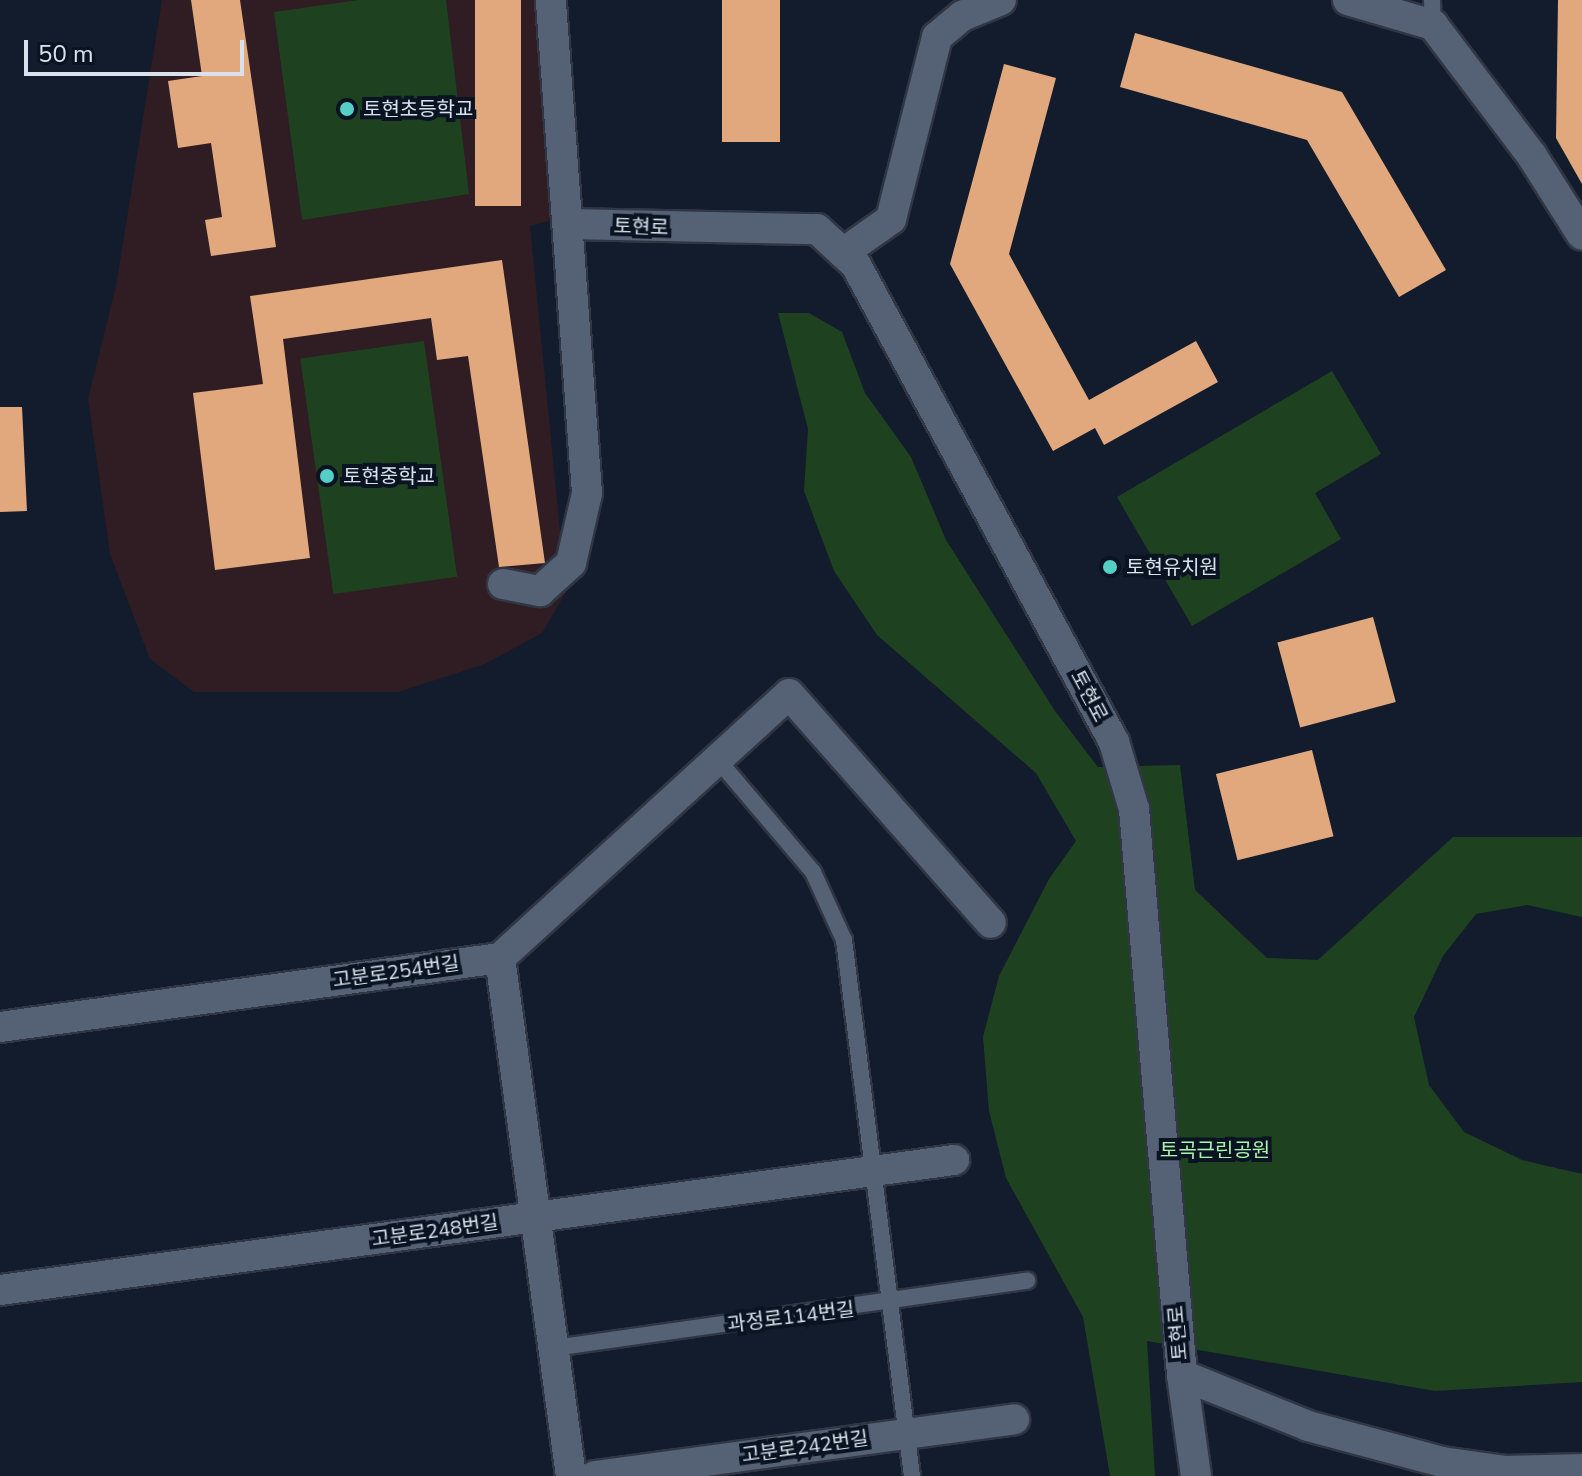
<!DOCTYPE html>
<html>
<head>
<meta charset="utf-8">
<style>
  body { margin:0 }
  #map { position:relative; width:1582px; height:1476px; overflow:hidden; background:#121c2c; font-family:"Nunito Sans","Noto Sans KR",sans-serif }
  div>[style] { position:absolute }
  .education>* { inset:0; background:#2f1d23 }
  .green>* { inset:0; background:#1e421f; transform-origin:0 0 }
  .building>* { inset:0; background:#e2a87d; transform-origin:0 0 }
  .roads { filter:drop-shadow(2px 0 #313644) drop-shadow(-2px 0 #313644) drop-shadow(0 2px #313644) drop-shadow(0 -2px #313644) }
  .lane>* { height:16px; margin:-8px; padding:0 8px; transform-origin:8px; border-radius:8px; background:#556275 }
  .street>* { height:30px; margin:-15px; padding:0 15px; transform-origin:15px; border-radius:15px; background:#556275 }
  .dots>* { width:22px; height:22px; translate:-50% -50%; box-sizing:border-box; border:4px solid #091322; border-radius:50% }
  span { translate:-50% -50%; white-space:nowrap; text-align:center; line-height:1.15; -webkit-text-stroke:8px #091322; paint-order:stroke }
  .poi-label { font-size:20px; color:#d9e1ec }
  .left { translate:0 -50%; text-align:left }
  .street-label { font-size:20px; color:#d9e1ec }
  .park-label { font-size:20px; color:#acf3ab }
  .scale { position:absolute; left:24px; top:40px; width:220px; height:36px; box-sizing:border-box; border:4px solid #d9e1ec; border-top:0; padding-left:10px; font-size:24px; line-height:28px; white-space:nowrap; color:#d9e1ec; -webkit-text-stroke:6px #091322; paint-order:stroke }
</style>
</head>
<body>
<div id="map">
  <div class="education">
    <div style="clip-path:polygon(162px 0,542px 0,559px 218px,530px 226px,566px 592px,542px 633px,485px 664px,398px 692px,194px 692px,150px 659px,110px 554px,88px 399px,116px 286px)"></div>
  </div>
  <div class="green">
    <div style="clip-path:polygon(359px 0,446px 0,469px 194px,302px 220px,274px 12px)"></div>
    <div style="clip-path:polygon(778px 313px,809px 313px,842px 332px,865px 393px,911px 457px,946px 540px,1055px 711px,1098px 767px,1180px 765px,1195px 890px,1267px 958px,1318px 960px,1453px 837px,1582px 837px,1582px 917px,1527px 905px,1476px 914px,1443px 956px,1414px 1017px,1429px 1085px,1464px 1132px,1522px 1160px,1582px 1174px,1582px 1382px,1435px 1391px,1147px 1341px,1155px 1476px,1110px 1476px,1083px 1317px,1006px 1178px,989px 1111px,983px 1037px,999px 976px,1049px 879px,1076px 841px,1036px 773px,877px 635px,834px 571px,804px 491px,808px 429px)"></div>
    <div style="left:424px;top:341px;width:238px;height:125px;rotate:82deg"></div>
    <div style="clip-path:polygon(1332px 371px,1381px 454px,1315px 493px,1341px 539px,1192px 626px,1117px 497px)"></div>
  </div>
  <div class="building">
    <div style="clip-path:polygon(191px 0,240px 0,276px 247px,211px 256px,205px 220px,222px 217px,211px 143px,178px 148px,168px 81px,202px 76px)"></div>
    <div style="left:475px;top:0;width:46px;height:206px"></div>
    <div style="left:722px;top:0;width:58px;height:142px"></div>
    <div style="clip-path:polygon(1558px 0,1582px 0,1582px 184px,1556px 138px)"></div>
    <div style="clip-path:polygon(1135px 33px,1342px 92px,1446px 270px,1399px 297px,1307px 140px,1120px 87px)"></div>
    <div style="clip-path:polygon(1004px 64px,1056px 78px,1009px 254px,1089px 400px,1196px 341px,1218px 382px,1104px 445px,1095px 428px,1053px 451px,950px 264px)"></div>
    <div style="clip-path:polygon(502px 260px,545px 563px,499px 567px,468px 356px,437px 360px,431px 318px,283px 339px,310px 558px,215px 570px,193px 393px,263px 384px,250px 296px)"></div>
    <div style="clip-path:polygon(0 407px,22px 407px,27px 511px,0 512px)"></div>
    <div style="left:1373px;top:617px;width:88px;height:99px;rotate:75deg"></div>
    <div style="left:1312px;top:750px;width:89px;height:99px;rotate:76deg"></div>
  </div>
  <div class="roads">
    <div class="lane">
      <div style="left:1432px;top:0;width:25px;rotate:88deg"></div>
      <div style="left:718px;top:760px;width:147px;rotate:49.7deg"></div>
      <div style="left:813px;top:872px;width:75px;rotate:65.5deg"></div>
      <div style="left:844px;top:940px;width:540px;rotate:82.77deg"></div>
      <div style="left:554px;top:1348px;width:478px;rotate:-8.1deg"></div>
    </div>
    <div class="street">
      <div style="left:1348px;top:0;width:89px;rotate:16.4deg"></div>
      <div style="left:1433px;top:25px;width:164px;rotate:52.9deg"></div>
      <div style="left:1532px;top:156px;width:93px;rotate:57.7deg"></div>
      <div style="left:569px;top:224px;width:248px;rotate:1.2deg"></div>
      <div style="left:817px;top:229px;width:53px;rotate:42.7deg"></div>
      <div style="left:856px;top:265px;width:542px;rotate:61.59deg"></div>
      <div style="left:1114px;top:742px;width:70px;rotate:73.4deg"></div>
      <div style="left:1134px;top:809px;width:568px;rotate:85.15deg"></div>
      <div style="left:1182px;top:1375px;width:102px;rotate:82.1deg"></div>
      <div style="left:843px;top:253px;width:59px;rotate:-35.3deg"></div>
      <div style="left:891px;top:219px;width:188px;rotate:-75.8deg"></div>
      <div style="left:937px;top:37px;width:33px;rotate:-40deg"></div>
      <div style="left:962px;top:16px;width:42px;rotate:-22.3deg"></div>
      <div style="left:503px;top:584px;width:38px;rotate:11deg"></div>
      <div style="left:540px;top:591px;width:42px;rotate:-42.1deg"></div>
      <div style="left:571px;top:563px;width:72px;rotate:-77.1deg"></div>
      <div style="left:587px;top:493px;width:494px;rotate:-94.2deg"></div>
      <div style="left:500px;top:958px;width:523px;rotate:82.2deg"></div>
      <div style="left:0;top:1027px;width:505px;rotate:-7.86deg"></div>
      <div style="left:500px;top:958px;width:391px;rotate:-42.4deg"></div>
      <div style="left:789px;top:694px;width:305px;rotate:48.6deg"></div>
      <div style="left:0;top:1290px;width:963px;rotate:-7.76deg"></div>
      <div style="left:1182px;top:1375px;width:136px;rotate:22deg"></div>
      <div style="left:1308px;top:1426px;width:139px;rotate:15deg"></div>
      <div style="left:1442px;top:1462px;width:65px;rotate:8deg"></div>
      <div style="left:1506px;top:1471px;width:76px;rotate:-1.5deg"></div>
      <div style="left:595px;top:1476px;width:423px;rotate:-7.7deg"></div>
    </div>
  </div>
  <div class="dots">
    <div style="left:347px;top:109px;background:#55cec6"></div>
    <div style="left:327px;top:476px;background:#55cec6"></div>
    <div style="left:1110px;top:567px;background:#55cec6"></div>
  </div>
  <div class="poi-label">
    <span class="left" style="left:363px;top:109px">토현초등학교</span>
    <span class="left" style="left:343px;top:476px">토현중학교</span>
    <span class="left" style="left:1126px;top:567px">토현유치원</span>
  </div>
  <div class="street-label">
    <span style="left:641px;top:227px;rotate:2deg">토현로</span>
    <span style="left:1089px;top:696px;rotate:62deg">토현로</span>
    <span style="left:396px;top:972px;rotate:-8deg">고분로254번길</span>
    <span style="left:435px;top:1231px;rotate:-8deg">고분로248번길</span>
    <span style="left:791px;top:1317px;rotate:-7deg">과정로114번길</span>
    <span style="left:1178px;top:1333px;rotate:-95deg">토현로</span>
    <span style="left:805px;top:1447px;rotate:-8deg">고분로242번길</span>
  </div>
  <div class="park-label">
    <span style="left:1215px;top:1150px">토곡근린공원</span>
  </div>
  <div class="scale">50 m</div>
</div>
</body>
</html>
